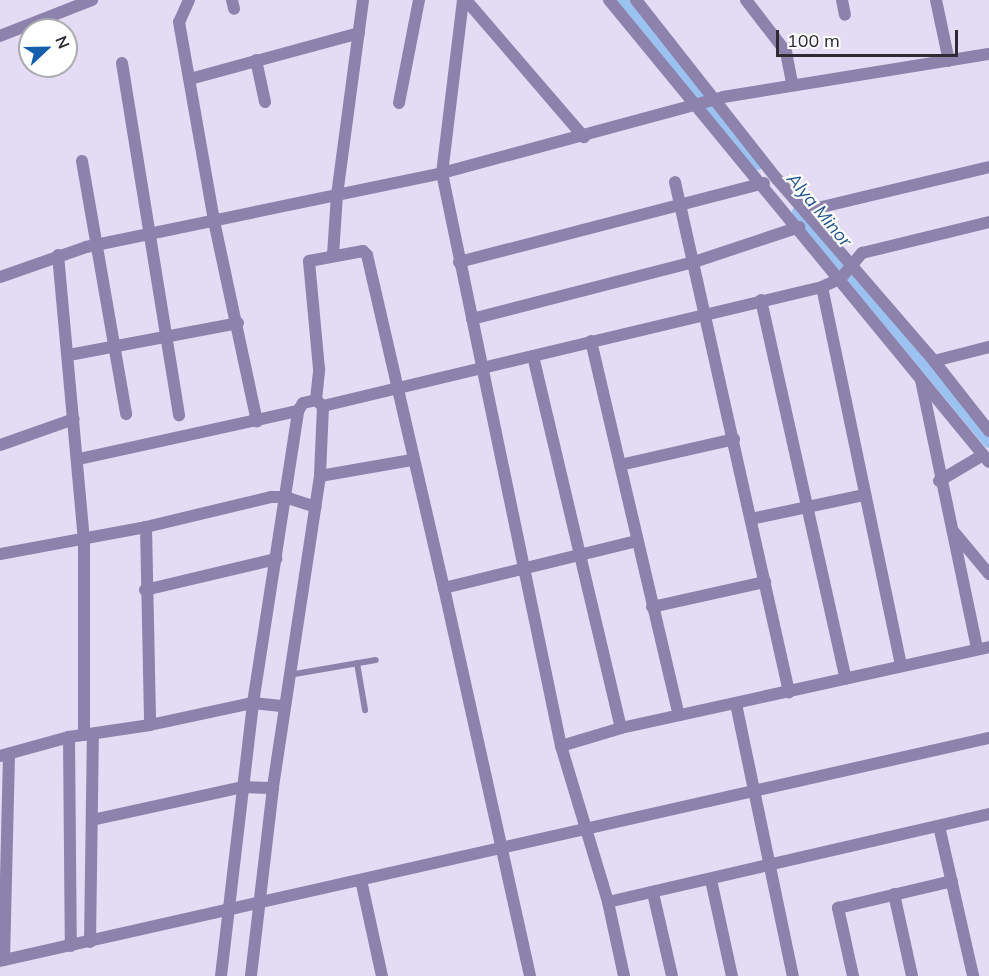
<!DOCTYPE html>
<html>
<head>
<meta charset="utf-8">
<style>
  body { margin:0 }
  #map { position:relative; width:989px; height:976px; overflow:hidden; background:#e4dcf4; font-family:Mulish,sans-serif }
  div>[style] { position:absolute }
  .canal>* { height:12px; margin:-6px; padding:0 6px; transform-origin:6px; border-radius:6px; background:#9bc2f0 }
  .service>* { height:6px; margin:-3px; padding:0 3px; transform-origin:3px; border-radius:3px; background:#8c82ab }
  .minor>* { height:12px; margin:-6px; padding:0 6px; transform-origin:6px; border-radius:6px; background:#8c82ab }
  span { translate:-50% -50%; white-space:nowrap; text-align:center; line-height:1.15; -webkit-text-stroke:4.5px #fff; paint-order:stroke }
  .water-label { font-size:18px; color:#1f538b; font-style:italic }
  .north { position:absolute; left:18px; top:18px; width:60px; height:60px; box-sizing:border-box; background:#fff; border:2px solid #abaaad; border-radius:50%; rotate:68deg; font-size:16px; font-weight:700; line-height:24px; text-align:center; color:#2d2a33 }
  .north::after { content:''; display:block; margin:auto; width:21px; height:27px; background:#145eae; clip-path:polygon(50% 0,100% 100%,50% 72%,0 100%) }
  .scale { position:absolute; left:776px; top:30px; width:182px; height:27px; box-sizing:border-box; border:3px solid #2d2a33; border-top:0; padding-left:8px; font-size:18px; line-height:21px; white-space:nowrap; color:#2d2a33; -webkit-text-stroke:4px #fff; paint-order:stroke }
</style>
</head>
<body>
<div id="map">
  <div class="canal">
    <div style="left:622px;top:0;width:213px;rotate:50.3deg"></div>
    <div style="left:798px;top:212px;width:299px;rotate:50.3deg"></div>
  </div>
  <div class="service">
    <div style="left:357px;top:663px;width:48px;rotate:80.3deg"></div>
    <div style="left:289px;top:675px;width:88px;rotate:-9.8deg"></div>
  </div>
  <div class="minor">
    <div style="left:189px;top:0;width:24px;rotate:114deg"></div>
    <div style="left:179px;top:22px;width:202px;rotate:80deg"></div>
    <div style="left:214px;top:221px;width:205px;rotate:77.9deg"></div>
    <div style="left:232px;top:0;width:9px;rotate:77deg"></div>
    <div style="left:463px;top:0;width:174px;rotate:96.9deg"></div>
    <div style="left:442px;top:173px;width:585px;rotate:78.27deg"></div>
    <div style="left:561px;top:746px;width:163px;rotate:73.2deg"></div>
    <div style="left:608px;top:902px;width:76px;rotate:77.8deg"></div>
    <div style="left:466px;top:0;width:181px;rotate:49.3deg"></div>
    <div style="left:609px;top:0;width:598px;rotate:50.56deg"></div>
    <div style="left:636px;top:0;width:228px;rotate:51.8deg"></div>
    <div style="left:777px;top:179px;width:240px;rotate:49.2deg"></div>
    <div style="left:934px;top:361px;width:89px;rotate:51.8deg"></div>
    <div style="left:746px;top:0;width:66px;rotate:52.4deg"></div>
    <div style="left:786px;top:52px;width:33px;rotate:79deg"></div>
    <div style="left:842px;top:0;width:15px;rotate:79deg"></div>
    <div style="left:936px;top:0;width:62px;rotate:78deg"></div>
    <div style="left:0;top:36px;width:99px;rotate:-21.4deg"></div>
    <div style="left:256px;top:60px;width:43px;rotate:77.9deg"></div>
    <div style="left:122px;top:63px;width:357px;rotate:80.8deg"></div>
    <div style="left:190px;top:79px;width:175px;rotate:-15.2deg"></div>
    <div style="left:399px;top:103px;width:105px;rotate:-79deg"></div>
    <div style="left:82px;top:161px;width:257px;rotate:80.1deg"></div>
    <div style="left:675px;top:182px;width:523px;rotate:77.4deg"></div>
    <div style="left:805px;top:211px;width:189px;rotate:-13.4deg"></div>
    <div style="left:58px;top:255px;width:284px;rotate:84.8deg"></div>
    <div style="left:84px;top:538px;width:197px;rotate:90deg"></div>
    <div style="left:333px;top:255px;width:60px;rotate:-86.2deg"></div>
    <div style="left:337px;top:195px;width:197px;rotate:-82.4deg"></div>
    <div style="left:459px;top:262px;width:315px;rotate:-14.5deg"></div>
    <div style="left:0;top:277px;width:91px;rotate:-19.2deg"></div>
    <div style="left:86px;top:247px;width:364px;rotate:-11.7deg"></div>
    <div style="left:442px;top:173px;width:291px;rotate:-15.1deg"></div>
    <div style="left:723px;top:97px;width:269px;rotate:-9.2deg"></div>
    <div style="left:822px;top:287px;width:387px;rotate:78.2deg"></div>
    <div style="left:761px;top:300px;width:388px;rotate:77.4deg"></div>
    <div style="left:472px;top:319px;width:229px;rotate:-14.4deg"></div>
    <div style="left:694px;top:262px;width:111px;rotate:-18.4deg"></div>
    <div style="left:591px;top:341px;width:384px;rotate:76.8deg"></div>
    <div style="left:69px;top:355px;width:172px;rotate:-10.7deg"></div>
    <div style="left:533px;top:356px;width:382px;rotate:76.7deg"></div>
    <div style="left:934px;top:361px;width:57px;rotate:-14.3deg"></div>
    <div style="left:921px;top:380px;width:275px;rotate:78.2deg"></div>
    <div style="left:316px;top:400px;width:31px;rotate:-84deg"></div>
    <div style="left:319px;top:369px;width:108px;rotate:-95.3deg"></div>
    <div style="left:309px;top:261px;width:55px;rotate:-10.5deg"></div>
    <div style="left:363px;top:251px;width:6px;rotate:45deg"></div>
    <div style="left:367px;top:255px;width:342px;rotate:77deg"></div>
    <div style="left:444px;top:588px;width:397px;rotate:77.5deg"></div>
    <div style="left:323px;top:406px;width:513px;rotate:-13.41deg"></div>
    <div style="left:822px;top:287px;width:21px;rotate:-25deg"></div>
    <div style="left:841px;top:278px;width:33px;rotate:-50deg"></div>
    <div style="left:862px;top:253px;width:131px;rotate:-13.7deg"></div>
    <div style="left:0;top:445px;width:78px;rotate:-19.4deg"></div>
    <div style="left:79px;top:459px;width:224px;rotate:-12.4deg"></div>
    <div style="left:620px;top:465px;width:117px;rotate:-12.8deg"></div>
    <div style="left:320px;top:476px;width:93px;rotate:-9.9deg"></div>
    <div style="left:939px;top:481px;width:51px;rotate:-30.6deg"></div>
    <div style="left:751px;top:519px;width:116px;rotate:-12deg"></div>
    <div style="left:146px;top:527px;width:198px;rotate:88.8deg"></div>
    <div style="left:954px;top:532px;width:55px;rotate:50.2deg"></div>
    <div style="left:0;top:554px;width:148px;rotate:-10.5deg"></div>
    <div style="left:146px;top:527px;width:129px;rotate:-13.5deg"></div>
    <div style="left:271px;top:497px;width:14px"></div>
    <div style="left:285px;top:497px;width:32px;rotate:18deg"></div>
    <div style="left:444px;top:588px;width:199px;rotate:-13.7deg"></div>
    <div style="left:145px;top:590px;width:135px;rotate:-13.3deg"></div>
    <div style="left:652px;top:607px;width:116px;rotate:-12.5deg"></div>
    <div style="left:736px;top:704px;width:278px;rotate:78.2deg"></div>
    <div style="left:69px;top:737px;width:209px;rotate:89.5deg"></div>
    <div style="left:561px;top:746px;width:63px;rotate:-16.7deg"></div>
    <div style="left:621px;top:728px;width:377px;rotate:-12.4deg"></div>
    <div style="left:0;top:756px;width:72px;rotate:-15.4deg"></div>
    <div style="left:69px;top:737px;width:82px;rotate:-8.4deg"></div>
    <div style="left:150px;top:725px;width:105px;rotate:-12.1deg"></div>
    <div style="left:253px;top:703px;width:31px;rotate:6deg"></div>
    <div style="left:92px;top:820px;width:155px;rotate:-12.3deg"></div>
    <div style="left:243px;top:787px;width:30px;rotate:2deg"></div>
    <div style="left:939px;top:826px;width:154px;rotate:77.2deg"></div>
    <div style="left:361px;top:880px;width:98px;rotate:77.7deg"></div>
    <div style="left:711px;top:880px;width:98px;rotate:77.7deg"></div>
    <div style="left:653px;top:893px;width:85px;rotate:77.1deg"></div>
    <div style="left:894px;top:894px;width:84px;rotate:77.6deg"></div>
    <div style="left:608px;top:902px;width:391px;rotate:-13deg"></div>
    <div style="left:90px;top:942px;width:208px;rotate:-89.2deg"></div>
    <div style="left:4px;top:960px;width:205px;rotate:-88.6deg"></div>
    <div style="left:0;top:961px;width:1014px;rotate:-12.71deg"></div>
    <div style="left:221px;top:976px;width:275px;rotate:-83.3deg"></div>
    <div style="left:253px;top:703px;width:295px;rotate:-81.2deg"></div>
    <div style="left:298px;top:411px;width:9px;rotate:-58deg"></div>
    <div style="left:303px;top:403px;width:13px;rotate:-13deg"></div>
    <div style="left:316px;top:400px;width:9px;rotate:41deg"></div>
    <div style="left:323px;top:406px;width:70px;rotate:92.5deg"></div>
    <div style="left:320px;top:476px;width:316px;rotate:98.6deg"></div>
    <div style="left:273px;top:788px;width:189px;rotate:96.7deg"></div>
    <div style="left:853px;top:976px;width:70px;rotate:-102.4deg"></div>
    <div style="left:838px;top:908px;width:117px;rotate:-13.3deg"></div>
  </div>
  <div class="water-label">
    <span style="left:819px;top:210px;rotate:50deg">Alya Minor</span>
  </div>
  <div class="north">N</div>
  <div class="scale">100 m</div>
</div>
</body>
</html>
